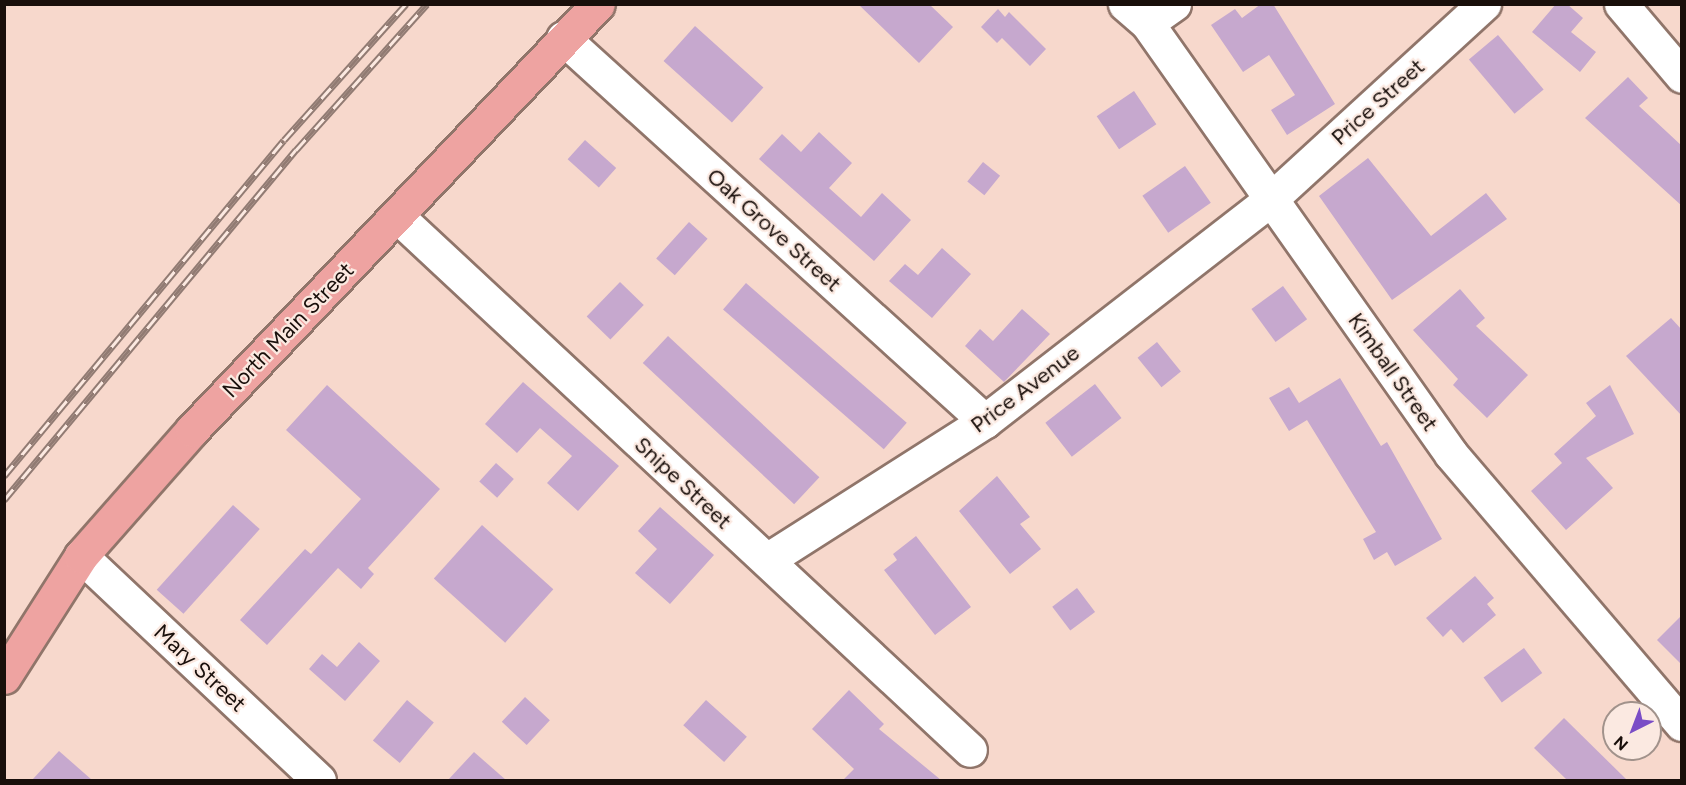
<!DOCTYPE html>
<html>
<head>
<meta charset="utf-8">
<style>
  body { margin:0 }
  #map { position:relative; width:1686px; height:785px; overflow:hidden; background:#f7d8cc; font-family:Figtree,sans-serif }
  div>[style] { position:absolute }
  .building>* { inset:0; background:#c6a8ce; transform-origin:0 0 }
  .roads { filter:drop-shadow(2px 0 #90756a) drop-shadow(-2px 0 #90756a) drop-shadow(0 2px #90756a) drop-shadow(0 -2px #90756a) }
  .minor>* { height:33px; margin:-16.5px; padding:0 16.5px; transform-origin:16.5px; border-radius:16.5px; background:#fff }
  .major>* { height:33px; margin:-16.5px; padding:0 16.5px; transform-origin:16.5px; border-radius:16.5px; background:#eea3a1 }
  .rail>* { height:7px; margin-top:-3.5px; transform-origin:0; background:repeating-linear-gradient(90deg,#fbe9e1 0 14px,#917b73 0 28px); box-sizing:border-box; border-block:2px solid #917b73 }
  span { translate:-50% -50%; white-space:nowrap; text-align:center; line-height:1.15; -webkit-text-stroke:4.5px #fbe9e1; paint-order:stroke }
  .street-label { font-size:22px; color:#190f0b }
  .frame { position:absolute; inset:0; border:6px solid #190f0b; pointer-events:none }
  .north { position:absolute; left:1602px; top:701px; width:60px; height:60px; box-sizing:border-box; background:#fbe9e1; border:2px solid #a1928b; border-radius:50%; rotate:222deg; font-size:16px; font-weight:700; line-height:24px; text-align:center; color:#190f0b }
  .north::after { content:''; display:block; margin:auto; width:21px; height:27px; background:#7a4dc6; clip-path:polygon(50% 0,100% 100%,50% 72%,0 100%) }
</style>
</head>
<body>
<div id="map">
  <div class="building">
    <div style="clip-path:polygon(858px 4px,929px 4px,953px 27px,919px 63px)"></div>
    <div style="clip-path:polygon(1261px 4px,1273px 4px,1335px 104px,1287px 135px,1271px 110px,1295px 95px,1269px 55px,1243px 72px,1211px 25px,1235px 9px,1242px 18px)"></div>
    <div style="clip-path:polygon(1556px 4px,1567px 4px,1583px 18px,1571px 32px,1596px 52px,1580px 72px,1532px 32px)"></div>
    <div style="clip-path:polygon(998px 9px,1005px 17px,1009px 12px,1046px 49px,1030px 66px,1002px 38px,997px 43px,981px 27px)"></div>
    <div style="left:695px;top:26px;width:92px;height:47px;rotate:42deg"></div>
    <div style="left:1498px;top:35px;width:71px;height:38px;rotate:50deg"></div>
    <div style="clip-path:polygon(1628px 77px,1648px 98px,1639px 106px,1682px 146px,1682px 206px,1585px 118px)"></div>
    <div style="left:1134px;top:91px;width:40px;height:45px;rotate:56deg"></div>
    <div style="clip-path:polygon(819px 132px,852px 163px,829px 188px,861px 217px,882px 193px,911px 220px,874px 261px,759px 159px,782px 134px,801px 152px)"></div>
    <div style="left:585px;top:140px;width:42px;height:26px;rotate:42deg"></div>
    <div style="clip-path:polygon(1368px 158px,1431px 236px,1486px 193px,1507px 219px,1392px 300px,1319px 196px)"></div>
    <div style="left:983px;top:162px;width:22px;height:25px;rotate:39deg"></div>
    <div style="left:1185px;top:166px;width:45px;height:52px;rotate:55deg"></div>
    <div style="left:689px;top:222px;width:25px;height:49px;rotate:42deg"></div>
    <div style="clip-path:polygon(942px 248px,971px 274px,932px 318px,889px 281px,905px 264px,918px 275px)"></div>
    <div style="left:620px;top:282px;width:33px;height:48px;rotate:44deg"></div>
    <div style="left:746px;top:283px;width:213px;height:35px;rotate:41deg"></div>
    <div style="left:1283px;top:286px;width:41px;height:39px;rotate:54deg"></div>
    <div style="clip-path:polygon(1460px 289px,1485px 318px,1476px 326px,1528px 375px,1487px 418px,1453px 385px,1458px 379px,1413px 330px)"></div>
    <div style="clip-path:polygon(1022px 309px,1050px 334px,1004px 382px,965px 346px,980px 329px,993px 341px)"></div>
    <div style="clip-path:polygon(1671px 318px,1682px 330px,1682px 416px,1626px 356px)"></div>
    <div style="left:668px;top:336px;width:207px;height:37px;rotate:43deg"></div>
    <div style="left:1157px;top:342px;width:38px;height:25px;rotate:51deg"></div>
    <div style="clip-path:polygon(1340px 378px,1381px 446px,1387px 442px,1442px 539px,1395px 566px,1387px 552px,1374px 560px,1363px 539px,1376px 532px,1307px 420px,1289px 431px,1269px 398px,1289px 387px,1299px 403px)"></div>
    <div style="clip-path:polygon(523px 382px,619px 466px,578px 511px,547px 483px,572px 456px,540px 428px,517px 453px,485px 424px)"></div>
    <div style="left:1095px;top:384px;width:43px;height:63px;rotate:52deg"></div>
    <div style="clip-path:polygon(327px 385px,440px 489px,368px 568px,374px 574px,361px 589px,338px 568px,267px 645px,240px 620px,305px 549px,311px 554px,361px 499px,286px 430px)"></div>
    <div style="clip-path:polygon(1610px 385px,1634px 434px,1586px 458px,1613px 488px,1566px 530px,1531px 491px,1562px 463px,1554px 454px,1596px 416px,1586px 403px)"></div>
    <div style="left:496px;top:463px;width:24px;height:25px;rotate:42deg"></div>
    <div style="clip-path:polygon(997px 476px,1030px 517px,1020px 524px,1041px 549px,1010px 574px,959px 511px)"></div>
    <div style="left:233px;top:505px;width:36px;height:114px;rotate:42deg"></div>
    <div style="clip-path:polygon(660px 507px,714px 555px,670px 604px,635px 573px,657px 549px,638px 531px)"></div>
    <div style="left:482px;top:525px;width:96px;height:72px;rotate:42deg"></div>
    <div style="clip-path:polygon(916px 536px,971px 607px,935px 635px,884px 570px,897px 560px,893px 554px)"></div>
    <div style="clip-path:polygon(1475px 576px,1494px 598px,1487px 604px,1496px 615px,1463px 643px,1451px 629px,1443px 637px,1426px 618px)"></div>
    <div style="left:1077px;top:588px;width:30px;height:31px;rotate:53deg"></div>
    <div style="clip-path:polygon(1682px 615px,1682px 665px,1657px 640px)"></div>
    <div style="clip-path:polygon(359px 642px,380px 661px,345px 701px,309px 669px,322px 654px,337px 667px)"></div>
    <div style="left:1524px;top:648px;width:31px;height:50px;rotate:54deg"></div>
    <div style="clip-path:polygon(849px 690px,884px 724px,879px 729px,941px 780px,843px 780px,854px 769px,812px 729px)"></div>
    <div style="left:525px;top:697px;width:34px;height:34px;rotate:43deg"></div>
    <div style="left:407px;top:700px;width:35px;height:53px;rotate:40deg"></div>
    <div style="left:706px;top:700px;width:55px;height:34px;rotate:42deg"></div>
    <div style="clip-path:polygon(1564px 718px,1627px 780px,1567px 780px,1534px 748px)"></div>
    <div style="clip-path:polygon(59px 751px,92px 780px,32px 780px)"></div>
    <div style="clip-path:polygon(474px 752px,506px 780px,448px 780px)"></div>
  </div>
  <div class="roads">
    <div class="minor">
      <div style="left:1125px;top:4px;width:29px;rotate:41deg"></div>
      <div style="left:1147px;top:23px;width:527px;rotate:54.8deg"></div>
      <div style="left:1451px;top:454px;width:355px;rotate:49.5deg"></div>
      <div style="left:1621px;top:4px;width:94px;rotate:49.7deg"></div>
      <div style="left:1147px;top:23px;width:33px;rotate:-35deg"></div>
      <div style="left:563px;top:38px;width:570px;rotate:42.23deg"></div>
      <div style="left:397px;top:216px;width:783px;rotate:42.98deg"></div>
      <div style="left:81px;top:556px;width:327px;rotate:43.3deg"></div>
      <div style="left:767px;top:560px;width:259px;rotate:-32.5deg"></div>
      <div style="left:985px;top:421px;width:362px;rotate:-37.8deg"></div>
      <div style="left:1271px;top:199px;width:289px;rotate:-42.5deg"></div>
    </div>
    <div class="major">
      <div style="left:4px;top:677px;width:143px;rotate:-57.5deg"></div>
      <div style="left:81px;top:556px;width:168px;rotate:-48.6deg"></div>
      <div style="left:192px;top:430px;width:588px;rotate:-46.38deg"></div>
    </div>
  </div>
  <div class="rail">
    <div style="left:4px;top:476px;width:437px;rotate:-50.2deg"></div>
    <div style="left:284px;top:140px;width:183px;rotate:-48.1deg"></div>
    <div style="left:4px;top:500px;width:456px;rotate:-50.2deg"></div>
    <div style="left:296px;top:150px;width:196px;rotate:-48.1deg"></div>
  </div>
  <div class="street-label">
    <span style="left:1378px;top:102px;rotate:-42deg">Price Street</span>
    <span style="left:774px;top:230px;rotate:42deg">Oak Grove Street</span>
    <span style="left:288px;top:330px;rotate:-46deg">North Main Street</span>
    <span style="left:1393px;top:372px;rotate:55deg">Kimball Street</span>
    <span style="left:1025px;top:389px;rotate:-37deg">Price Avenue</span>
    <span style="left:683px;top:483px;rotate:43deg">Snipe Street</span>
    <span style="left:200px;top:668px;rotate:43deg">Mary Street</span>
  </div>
  <div class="frame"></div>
  <div class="north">N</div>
</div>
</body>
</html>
